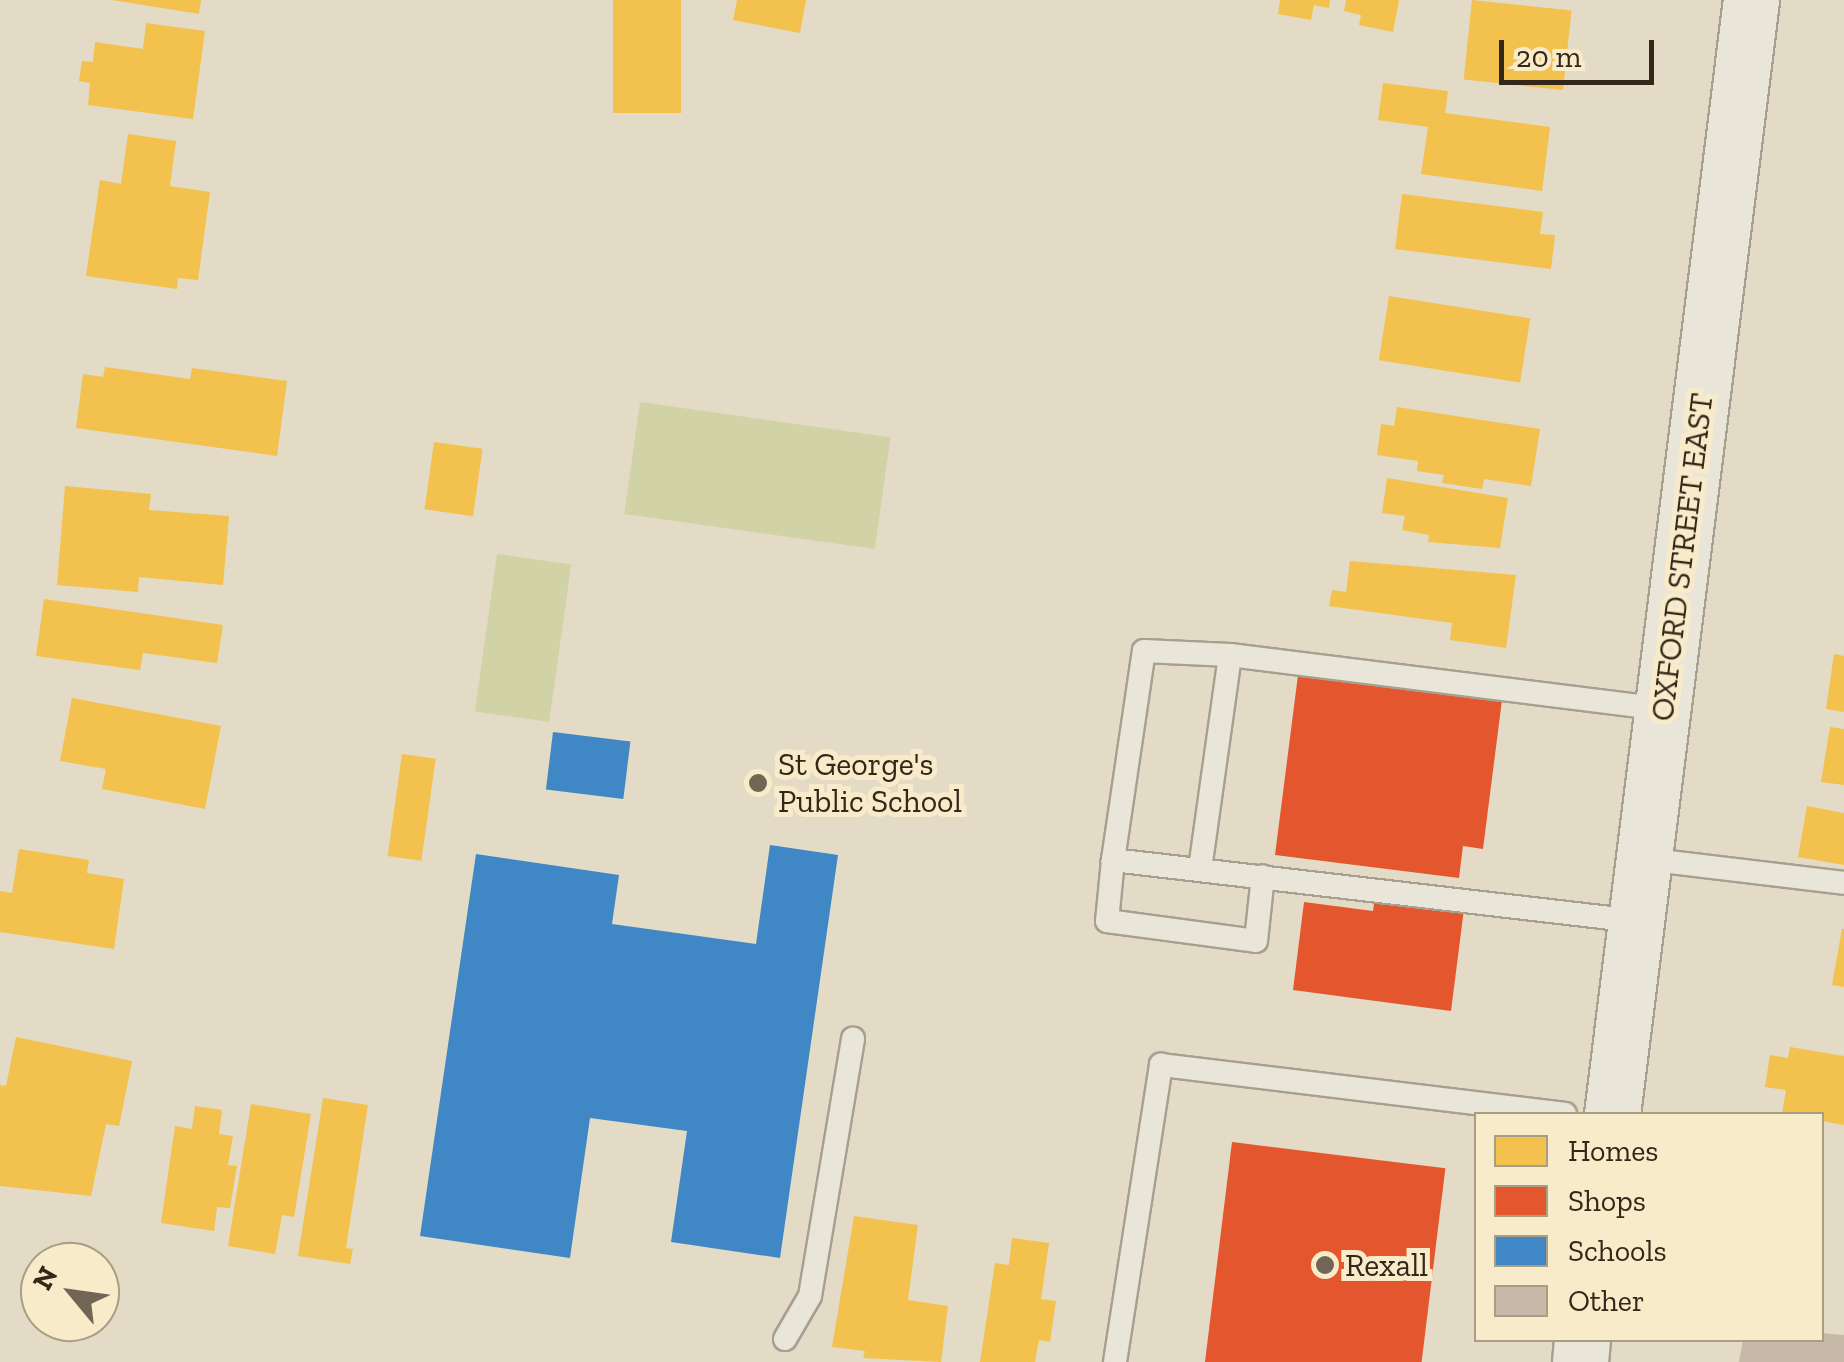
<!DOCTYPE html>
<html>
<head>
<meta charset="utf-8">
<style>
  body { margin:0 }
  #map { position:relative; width:1844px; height:1362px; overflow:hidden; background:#e3dbc6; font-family:"Zilla Slab",serif }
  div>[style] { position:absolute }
  .green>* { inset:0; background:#d1d3a7; transform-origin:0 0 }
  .homes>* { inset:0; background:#f2c14e; transform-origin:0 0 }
  .shops>* { inset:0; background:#e4572e; transform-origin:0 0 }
  .schools>* { inset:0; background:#3f88c5; transform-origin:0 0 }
  .building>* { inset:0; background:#c7b9a7 }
  .roads { filter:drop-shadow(2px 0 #a79f90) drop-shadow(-2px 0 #a79f90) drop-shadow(0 2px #a79f90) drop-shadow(0 -2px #a79f90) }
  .lane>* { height:22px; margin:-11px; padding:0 11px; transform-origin:11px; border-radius:11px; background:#eae5d9 }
  .secondary>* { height:55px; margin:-27.5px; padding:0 27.5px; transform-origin:27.5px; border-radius:27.5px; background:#eae5d9 }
  .dots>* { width:28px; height:28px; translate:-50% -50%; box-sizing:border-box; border:5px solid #f7ebc9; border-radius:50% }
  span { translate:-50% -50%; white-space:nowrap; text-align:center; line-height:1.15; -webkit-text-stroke:10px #f7ebc9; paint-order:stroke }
  .street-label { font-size:32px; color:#34271a }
  .poi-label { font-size:32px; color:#34271a }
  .left { translate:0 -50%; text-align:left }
  .legend { position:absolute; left:1474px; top:1112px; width:350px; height:230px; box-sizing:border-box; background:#f7ebc9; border:2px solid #a99d83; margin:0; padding:12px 18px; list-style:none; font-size:30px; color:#34271a }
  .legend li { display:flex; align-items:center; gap:20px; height:50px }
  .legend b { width:50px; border:2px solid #a99d83 }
  .north { position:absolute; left:20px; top:1242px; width:100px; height:100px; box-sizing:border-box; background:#f7ebc9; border:2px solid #a99d83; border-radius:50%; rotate:299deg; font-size:28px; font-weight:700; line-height:40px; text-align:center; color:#34271a }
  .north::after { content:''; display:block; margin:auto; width:35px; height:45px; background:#716656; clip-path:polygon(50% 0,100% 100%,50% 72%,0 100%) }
  .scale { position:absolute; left:1499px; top:40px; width:155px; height:45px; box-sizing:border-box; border:5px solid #34271a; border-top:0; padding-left:12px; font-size:30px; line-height:35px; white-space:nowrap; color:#34271a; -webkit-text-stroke:8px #f7ebc9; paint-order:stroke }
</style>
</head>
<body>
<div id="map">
  <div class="green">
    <div style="left:640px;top:402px;width:253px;height:113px;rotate:8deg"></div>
    <div style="left:497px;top:554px;width:75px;height:159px;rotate:8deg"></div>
  </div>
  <div class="homes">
    <div style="clip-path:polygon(112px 0,201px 0,199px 14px)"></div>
    <div style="left:613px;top:0;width:68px;height:113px"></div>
    <div style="clip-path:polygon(737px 0,806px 0,800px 33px,733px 20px)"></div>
    <div style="clip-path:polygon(1280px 0,1330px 0,1329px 8px,1314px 5px,1311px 20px,1278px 14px)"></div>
    <div style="clip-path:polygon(1346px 0,1399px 0,1393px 32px,1359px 25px,1361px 15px,1344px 11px)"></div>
    <div style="left:1472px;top:0;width:100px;height:80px;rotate:6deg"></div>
    <div style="clip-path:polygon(146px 23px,205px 31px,193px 119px,88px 105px,90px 83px,79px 81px,82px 61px,93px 62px,95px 42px,143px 49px)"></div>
    <div style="clip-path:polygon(1383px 83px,1448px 91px,1445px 113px,1550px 127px,1542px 191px,1421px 174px,1428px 127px,1378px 120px)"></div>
    <div style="clip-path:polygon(128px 134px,176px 141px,170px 186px,210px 192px,198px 280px,178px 278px,177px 289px,86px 276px,100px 180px,121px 184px)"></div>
    <div style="clip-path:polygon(1402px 194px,1543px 212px,1540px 234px,1555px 235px,1551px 269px,1395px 249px)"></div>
    <div style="left:1389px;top:296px;width:143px;height:65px;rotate:9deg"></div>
    <div style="clip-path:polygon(105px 367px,190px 379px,192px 368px,287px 381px,277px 456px,76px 428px,83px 374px,103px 377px)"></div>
    <div style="clip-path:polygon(1397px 407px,1540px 429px,1531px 486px,1484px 479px,1482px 489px,1442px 483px,1444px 475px,1417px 471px,1418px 461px,1377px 455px,1381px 424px,1394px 426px)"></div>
    <div style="left:434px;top:442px;width:49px;height:68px;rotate:8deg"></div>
    <div style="clip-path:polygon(1387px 478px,1508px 498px,1500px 548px,1428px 542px,1429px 535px,1402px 530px,1405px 516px,1382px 513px)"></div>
    <div style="clip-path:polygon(65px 486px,151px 494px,149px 510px,229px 516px,223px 585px,139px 577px,138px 592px,57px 585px)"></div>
    <div style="clip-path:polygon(1350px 561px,1516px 575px,1506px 648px,1450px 640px,1452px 623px,1329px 606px,1332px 590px,1346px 592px)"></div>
    <div style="clip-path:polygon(44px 599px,223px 625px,217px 663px,143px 653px,140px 670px,36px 656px)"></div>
    <div style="clip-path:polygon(1834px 654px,1844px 656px,1844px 712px,1826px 709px)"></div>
    <div style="clip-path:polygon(72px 698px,221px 726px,205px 809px,102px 789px,106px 769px,60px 761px)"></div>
    <div style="clip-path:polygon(1830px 727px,1844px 729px,1844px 785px,1821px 782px)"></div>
    <div style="left:402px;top:754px;width:34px;height:103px;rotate:8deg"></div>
    <div style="clip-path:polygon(1807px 806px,1844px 813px,1844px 865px,1798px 857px)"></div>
    <div style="clip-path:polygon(19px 849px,89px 860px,87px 873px,124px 879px,114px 949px,0 932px,0 891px,12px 893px)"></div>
    <div style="clip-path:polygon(1842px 929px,1844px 929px,1844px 987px,1832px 985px)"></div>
    <div style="clip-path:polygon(16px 1037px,132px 1061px,119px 1126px,106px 1124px,91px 1196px,0 1186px,0 1085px,6px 1086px)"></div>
    <div style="clip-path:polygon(1790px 1047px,1844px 1056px,1844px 1125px,1822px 1121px,1822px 1114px,1782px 1114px,1786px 1090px,1765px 1087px,1770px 1055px,1788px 1058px)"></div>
    <div style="clip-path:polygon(323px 1098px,368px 1105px,346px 1248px,353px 1249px,350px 1264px,298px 1256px)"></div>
    <div style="clip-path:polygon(251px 1104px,311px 1114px,294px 1217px,282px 1215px,275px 1254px,228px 1246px)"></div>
    <div style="clip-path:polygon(195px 1106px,222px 1110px,219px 1134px,233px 1136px,228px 1165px,237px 1166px,230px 1208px,217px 1207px,214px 1231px,161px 1223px,175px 1126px,192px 1129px)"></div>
    <div style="clip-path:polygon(854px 1216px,918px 1225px,908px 1300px,948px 1306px,941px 1362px,863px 1358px,865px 1351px,832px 1347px)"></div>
    <div style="clip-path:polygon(1012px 1238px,1049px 1243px,1041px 1299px,1056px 1301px,1050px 1342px,1039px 1340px,1035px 1362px,980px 1362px,995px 1263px,1009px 1265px)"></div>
  </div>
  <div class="shops">
    <div style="clip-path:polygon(1298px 675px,1502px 700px,1483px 849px,1463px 846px,1459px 878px,1275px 855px)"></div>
    <div style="clip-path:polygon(1376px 889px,1465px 901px,1451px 1011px,1293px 990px,1304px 902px,1373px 911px)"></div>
    <div style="left:1232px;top:1142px;width:215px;height:222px;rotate:7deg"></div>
  </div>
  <div class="schools">
    <div style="left:553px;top:732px;width:78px;height:58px;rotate:7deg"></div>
    <div style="clip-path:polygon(770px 845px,838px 855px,780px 1258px,671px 1242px,687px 1131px,590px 1118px,570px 1258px,420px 1236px,476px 854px,619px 875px,612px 924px,756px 944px)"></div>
  </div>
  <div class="building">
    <div style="clip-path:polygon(1822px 1333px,1844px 1335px,1844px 1362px,1739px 1362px,1743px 1340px,1822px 1340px)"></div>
  </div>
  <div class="roads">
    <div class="lane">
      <div style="left:1644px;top:859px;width:201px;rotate:6.8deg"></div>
      <div style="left:1113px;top:860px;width:61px;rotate:95.6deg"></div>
      <div style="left:1107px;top:921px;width:150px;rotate:7.6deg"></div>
      <div style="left:1256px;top:941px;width:65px;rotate:-83.9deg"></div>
      <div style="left:1200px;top:869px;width:216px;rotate:-82deg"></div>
      <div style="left:1636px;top:921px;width:527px;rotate:-173.35deg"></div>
      <div style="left:1113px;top:860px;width:211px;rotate:-81.6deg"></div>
      <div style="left:1144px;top:651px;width:86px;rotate:2.7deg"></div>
      <div style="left:1230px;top:655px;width:436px;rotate:7.1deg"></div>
      <div style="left:785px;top:1339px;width:50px;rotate:-59.8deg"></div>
      <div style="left:810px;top:1296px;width:261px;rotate:-80.5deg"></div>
      <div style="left:1115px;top:1362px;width:301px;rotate:-81.2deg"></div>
      <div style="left:1161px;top:1065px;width:407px;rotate:6.9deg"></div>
    </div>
    <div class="secondary">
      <div style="left:1612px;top:1114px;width:1123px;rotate:-82.89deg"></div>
      <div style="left:1580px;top:1362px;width:22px;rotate:-85deg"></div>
    </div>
  </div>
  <div class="dots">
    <div style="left:758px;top:783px;background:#716656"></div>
    <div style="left:1325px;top:1265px;background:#716656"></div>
  </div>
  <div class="street-label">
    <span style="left:1682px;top:557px;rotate:-83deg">OXFORD STREET EAST</span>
  </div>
  <div class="poi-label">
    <span class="left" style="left:778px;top:783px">St George's<br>Public School</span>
    <span class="left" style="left:1345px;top:1265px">Rexall</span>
  </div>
  <ul class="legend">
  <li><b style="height:28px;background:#f2c14e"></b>Homes</li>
  <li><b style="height:28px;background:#e4572e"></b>Shops</li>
  <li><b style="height:28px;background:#3f88c5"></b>Schools</li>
  <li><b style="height:28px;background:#c7b9a7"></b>Other</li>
  </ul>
  <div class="north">N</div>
  <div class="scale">20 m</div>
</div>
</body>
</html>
